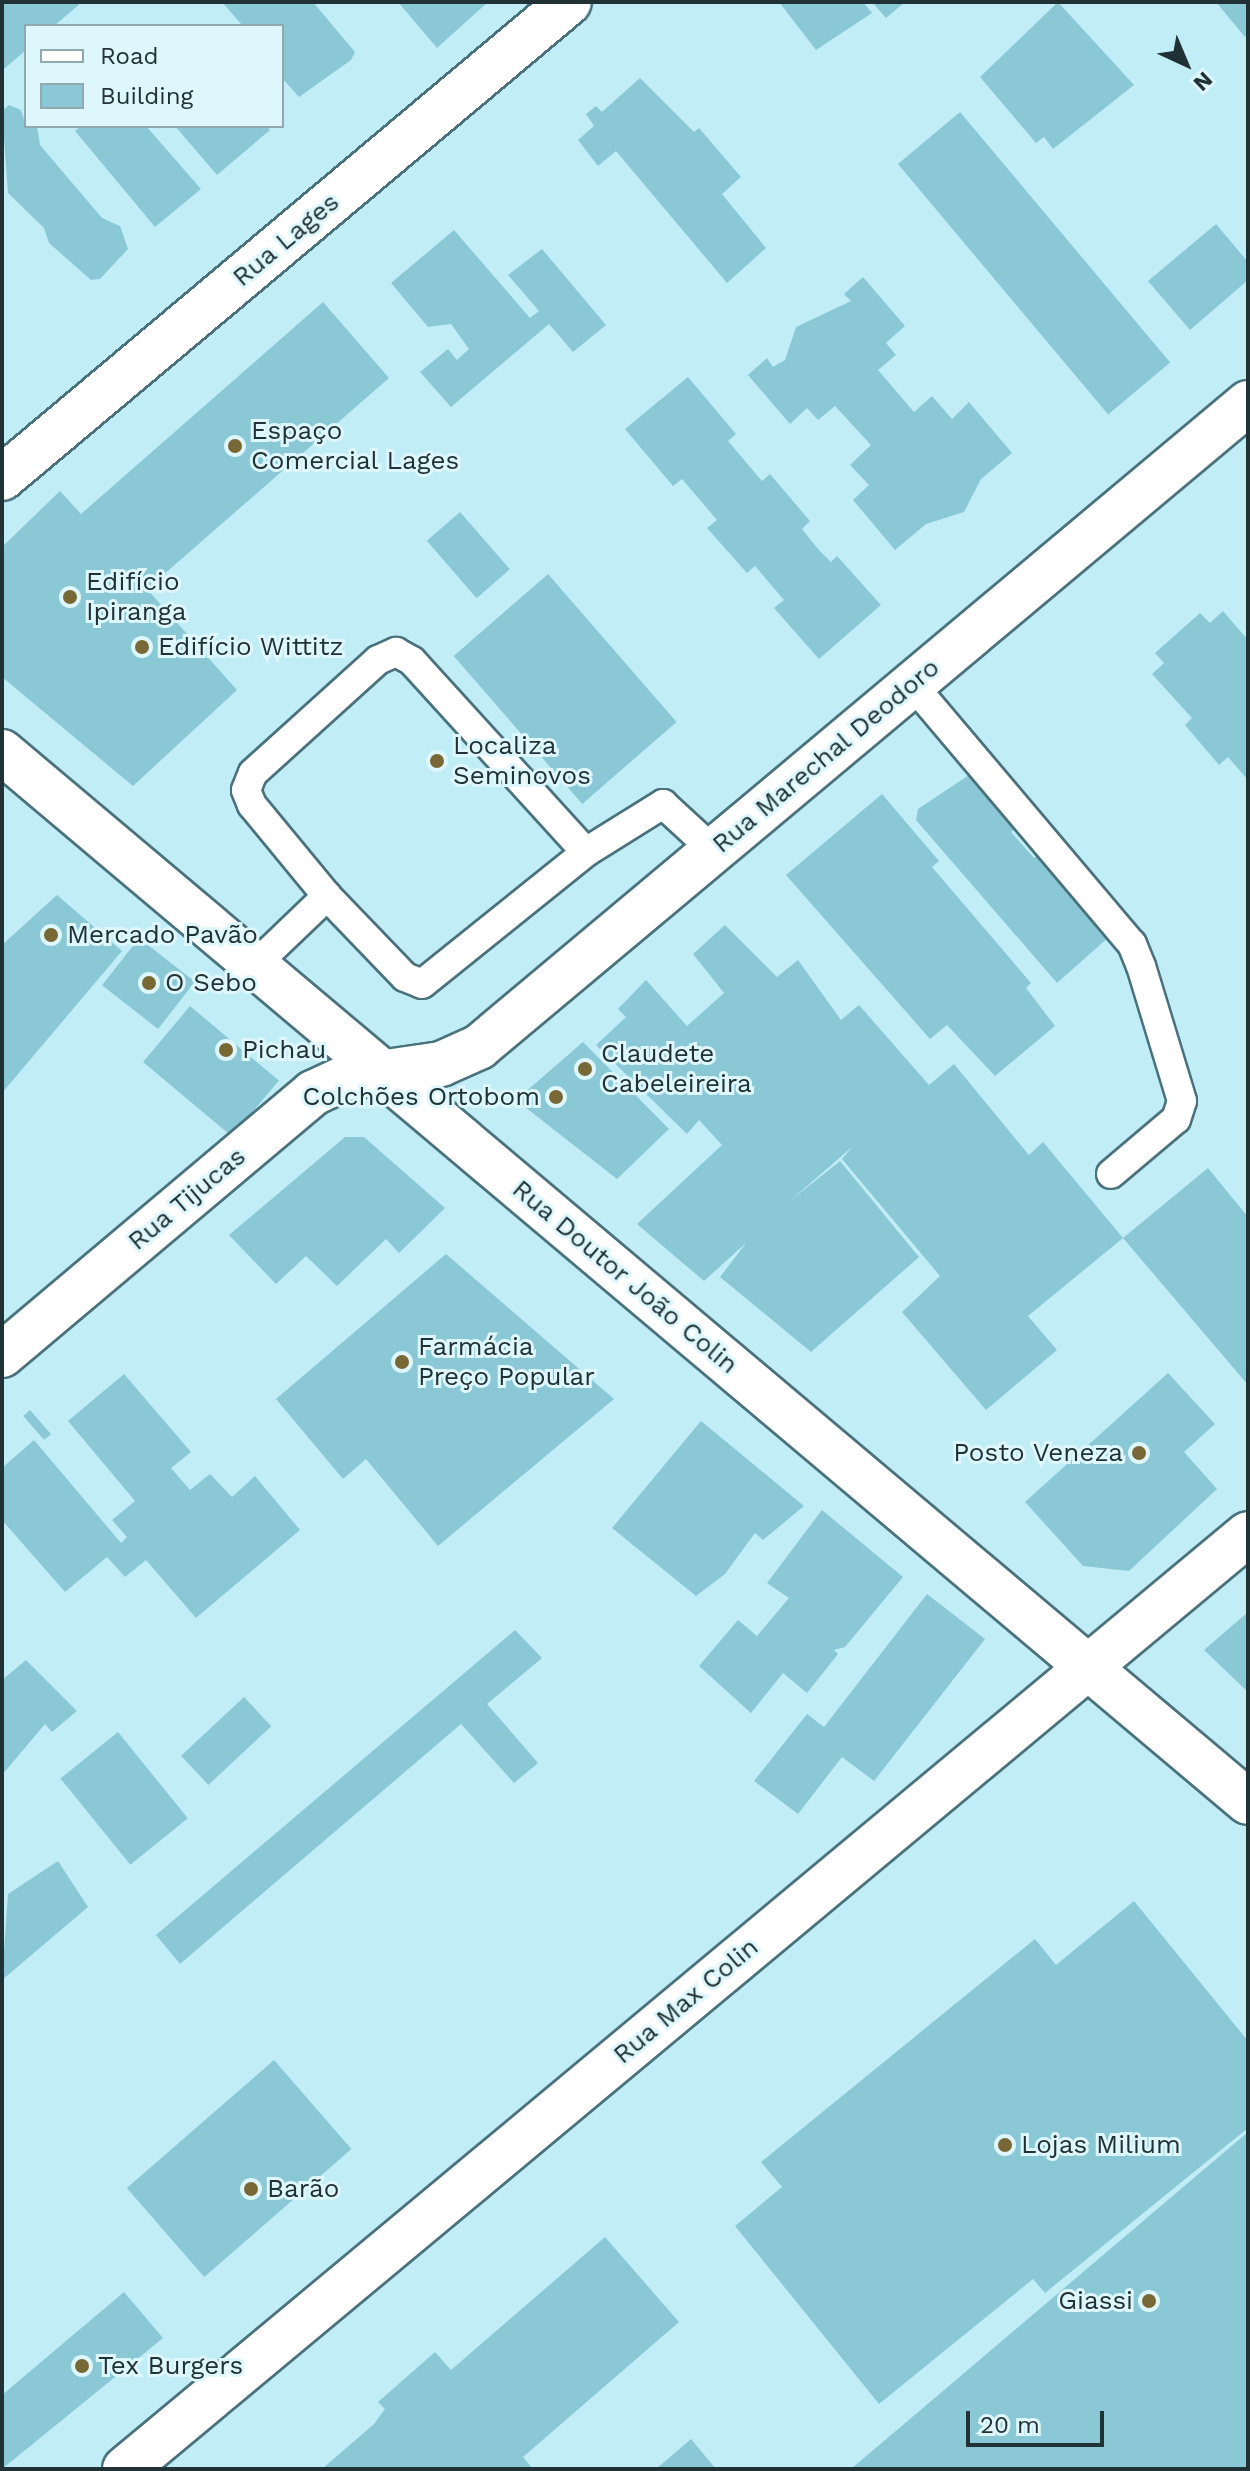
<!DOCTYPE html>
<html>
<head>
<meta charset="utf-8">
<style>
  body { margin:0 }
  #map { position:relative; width:1250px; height:2471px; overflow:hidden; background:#c1edf7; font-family:"Work Sans",sans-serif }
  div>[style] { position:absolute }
  .building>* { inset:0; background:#8bc8d6; transform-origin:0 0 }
  .roads { filter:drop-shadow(2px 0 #4a727c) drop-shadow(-2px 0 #4a727c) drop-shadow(0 2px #4a727c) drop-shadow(0 -2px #4a727c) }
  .lane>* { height:28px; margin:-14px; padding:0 14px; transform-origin:14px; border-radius:14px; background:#fff }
  .secondary>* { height:44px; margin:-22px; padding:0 22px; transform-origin:22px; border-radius:22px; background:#fff }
  .primary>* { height:44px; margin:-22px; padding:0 22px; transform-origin:22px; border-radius:22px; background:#fff }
  .dots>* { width:22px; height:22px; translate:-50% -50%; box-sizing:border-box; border:4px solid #ddf7fd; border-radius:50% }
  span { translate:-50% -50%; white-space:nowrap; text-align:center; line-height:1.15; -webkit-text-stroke:6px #ddf7fd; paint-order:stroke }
  .street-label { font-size:26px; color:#203236 }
  .poi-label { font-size:26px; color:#203236 }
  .left { translate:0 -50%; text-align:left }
  .right { translate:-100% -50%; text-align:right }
  .frame { position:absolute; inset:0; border:4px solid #203236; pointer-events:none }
  .legend { position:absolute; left:24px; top:24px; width:260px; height:104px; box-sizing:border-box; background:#ddf7fd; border:2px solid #91a8ad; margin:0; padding:10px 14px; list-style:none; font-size:24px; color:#203236 }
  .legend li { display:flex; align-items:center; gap:16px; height:40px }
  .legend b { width:40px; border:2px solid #91a8ad }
  .north { position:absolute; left:1146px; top:24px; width:80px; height:80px; -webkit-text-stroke:6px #ddf7fd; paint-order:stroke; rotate:136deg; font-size:22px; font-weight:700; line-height:32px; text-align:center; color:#203236 }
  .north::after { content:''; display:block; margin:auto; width:28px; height:36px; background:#203236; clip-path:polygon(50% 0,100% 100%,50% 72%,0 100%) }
  .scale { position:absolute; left:966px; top:2411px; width:138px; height:36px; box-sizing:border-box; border:4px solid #203236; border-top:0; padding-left:10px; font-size:24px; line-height:28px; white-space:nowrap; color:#203236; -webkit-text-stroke:6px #ddf7fd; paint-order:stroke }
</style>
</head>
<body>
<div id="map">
  <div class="building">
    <div style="clip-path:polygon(2px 2px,82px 2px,54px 26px,26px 26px,26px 50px,4px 69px)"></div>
    <div style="clip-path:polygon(222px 2px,313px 2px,355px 52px,351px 60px,299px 97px,282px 78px,282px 26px,243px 26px)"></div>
    <div style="clip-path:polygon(398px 2px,488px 2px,437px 48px)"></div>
    <div style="clip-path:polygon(779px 2px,863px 2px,872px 13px,816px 50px)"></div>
    <div style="clip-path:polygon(872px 2px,905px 2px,886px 18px)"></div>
    <div style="clip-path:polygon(1058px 2px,1134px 85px,1053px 149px,1044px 137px,1036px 143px,980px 77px)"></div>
    <div style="clip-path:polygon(1216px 2px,1246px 2px,1248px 34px,1245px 37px)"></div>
    <div style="clip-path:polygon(640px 78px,694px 132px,699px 128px,741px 177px,722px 194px,766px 248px,727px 283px,616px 151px,598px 166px,578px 140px,594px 126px,586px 114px,596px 106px,602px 112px)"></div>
    <div style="clip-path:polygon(9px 105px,21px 110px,26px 126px,37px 127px,40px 145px,102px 218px,120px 226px,128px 249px,100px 279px,91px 280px,49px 243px,44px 228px,8px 193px,2px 111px)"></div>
    <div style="left:960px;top:112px;width:327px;height:81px;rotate:50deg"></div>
    <div style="clip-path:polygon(81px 126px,146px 126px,201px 189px,155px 227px,75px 131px)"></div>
    <div style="clip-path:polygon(175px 126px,267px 126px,270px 130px,217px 175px)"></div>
    <div style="clip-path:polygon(1216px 224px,1248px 262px,1248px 280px,1190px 330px,1148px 281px)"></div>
    <div style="clip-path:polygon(454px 230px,530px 318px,539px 311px,508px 275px,542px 249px,606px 325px,573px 352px,549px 324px,451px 407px,420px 372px,448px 349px,457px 360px,469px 349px,451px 324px,428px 327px,391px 283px)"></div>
    <div style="clip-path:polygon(863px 277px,905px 326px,886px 343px,896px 355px,878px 370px,914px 412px,932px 396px,952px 419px,969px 402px,1012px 453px,981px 479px,964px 512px,926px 524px,895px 550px,853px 500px,869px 485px,850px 465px,871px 445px,835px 406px,818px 420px,807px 408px,790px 424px,748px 375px,767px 358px,773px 367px,785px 360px,796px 327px,851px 301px,844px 294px)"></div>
    <div style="clip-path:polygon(323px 302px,389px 378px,147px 589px,237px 690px,133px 786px,2px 677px,2px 547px,60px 491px,81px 514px)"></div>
    <div style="clip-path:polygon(688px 377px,736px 434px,728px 441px,762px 481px,770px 474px,810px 521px,802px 529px,818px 549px,831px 562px,837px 556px,881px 605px,819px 659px,774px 608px,784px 600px,755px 566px,747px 573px,707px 528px,717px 520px,682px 479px,673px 486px,625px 429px)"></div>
    <div style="left:460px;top:512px;width:76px;height:44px;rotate:49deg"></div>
    <div style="left:548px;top:574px;width:196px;height:125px;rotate:49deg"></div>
    <div style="clip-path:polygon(1223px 611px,1248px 640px,1248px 780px,1228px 757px,1219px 765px,1185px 725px,1192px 718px,1152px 674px,1164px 663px,1155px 653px,1200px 613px,1210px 623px)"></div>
    <div style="clip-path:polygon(972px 773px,1018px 826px,1011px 832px,1034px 858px,1040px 853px,1110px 936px,1057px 983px,916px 820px,918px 809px)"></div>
    <div style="clip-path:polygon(882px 794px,939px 861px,932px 867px,1031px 983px,1026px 988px,1055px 1026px,995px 1076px,947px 1025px,930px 1039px,786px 875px)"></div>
    <div style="clip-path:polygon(57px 895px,122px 951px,2px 1093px,2px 945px)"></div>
    <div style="clip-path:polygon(725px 925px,777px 977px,798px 960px,841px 1020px,859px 1005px,929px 1085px,954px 1064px,1029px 1155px,1043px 1142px,1123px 1238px,1208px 1168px,1248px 1217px,1248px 1385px,1123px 1238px,1028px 1316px,1057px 1350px,986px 1410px,902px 1312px,940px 1276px,842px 1159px,852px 1147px,790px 1201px,840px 1161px,919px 1257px,811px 1352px,720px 1277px,746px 1243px,704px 1281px,637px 1224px,722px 1145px,699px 1120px,687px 1134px,596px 1045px,626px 1017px,618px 1009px,646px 980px,687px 1026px,724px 993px,693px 954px)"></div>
    <div style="left:139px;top:938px;width:71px;height:60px;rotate:38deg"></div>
    <div style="left:190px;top:1006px;width:116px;height:73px;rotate:40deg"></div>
    <div style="clip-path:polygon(583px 1042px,669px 1129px,617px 1179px,516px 1100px)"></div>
    <div style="clip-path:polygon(345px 1137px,364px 1137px,445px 1208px,399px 1253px,386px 1239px,337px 1286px,306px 1256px,276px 1284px,229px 1235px)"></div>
    <div style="clip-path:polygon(446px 1254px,614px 1399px,438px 1546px,366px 1459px,343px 1479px,276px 1399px)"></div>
    <div style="clip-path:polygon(1168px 1373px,1215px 1424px,1184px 1452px,1217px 1489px,1129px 1571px,1083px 1566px,1025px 1502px)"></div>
    <div style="clip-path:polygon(124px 1374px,191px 1452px,171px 1468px,190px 1490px,210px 1474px,232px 1497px,255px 1476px,300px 1530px,196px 1618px,146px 1560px,125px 1577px,107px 1557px,65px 1592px,2px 1520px,2px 1468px,34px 1440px,121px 1543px,127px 1537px,112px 1520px,135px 1501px,68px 1421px)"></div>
    <div style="left:30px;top:1410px;width:32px;height:9px;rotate:49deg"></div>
    <div style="clip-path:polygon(701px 1421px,804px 1506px,763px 1540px,755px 1533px,725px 1574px,696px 1596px,612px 1528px)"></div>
    <div style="clip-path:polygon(822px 1510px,903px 1577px,845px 1647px,834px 1650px,838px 1654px,807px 1693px,783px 1673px,751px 1713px,699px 1666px,738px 1620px,757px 1636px,789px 1598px,767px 1583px)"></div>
    <div style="clip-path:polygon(927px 1594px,985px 1639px,874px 1781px,842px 1757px,798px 1814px,754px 1781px,807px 1714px,824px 1727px)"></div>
    <div style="clip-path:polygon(1248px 1612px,1248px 1692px,1204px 1650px)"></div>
    <div style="clip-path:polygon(515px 1630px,542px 1658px,487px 1704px,538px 1763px,514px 1783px,461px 1724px,180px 1964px,156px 1935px)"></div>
    <div style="clip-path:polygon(26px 1660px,77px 1711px,52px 1732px,45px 1724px,2px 1775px,2px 1680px)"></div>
    <div style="left:244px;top:1697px;width:40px;height:86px;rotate:47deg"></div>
    <div style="left:118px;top:1732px;width:111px;height:74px;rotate:51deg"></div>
    <div style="clip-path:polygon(58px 1861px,88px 1907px,2px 1980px,8px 1894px)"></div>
    <div style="clip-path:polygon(1134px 1901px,1248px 2041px,1248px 2128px,1045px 2293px,1033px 2279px,879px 2404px,735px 2226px,782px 2187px,761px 2162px,1035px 1939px,1056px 1965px)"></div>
    <div style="left:274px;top:2060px;width:118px;height:195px;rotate:49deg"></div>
    <div style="clip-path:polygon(1248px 2132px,1248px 2469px,851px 2469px)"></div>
    <div style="clip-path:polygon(605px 2237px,679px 2322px,523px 2457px,533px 2469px,322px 2469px,374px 2424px,385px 2409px,378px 2402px,435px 2352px,451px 2370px)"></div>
    <div style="clip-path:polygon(124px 2292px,163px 2338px,2px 2469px,2px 2395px)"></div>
    <div style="clip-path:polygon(691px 2439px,716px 2469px,656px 2469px)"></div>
  </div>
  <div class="roads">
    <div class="lane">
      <div style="left:912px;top:684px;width:341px;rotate:49.8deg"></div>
      <div style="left:1132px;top:944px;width:24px;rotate:68deg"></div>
      <div style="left:1141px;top:966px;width:141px;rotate:73.1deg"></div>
      <div style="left:1182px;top:1101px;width:19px;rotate:108deg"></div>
      <div style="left:1176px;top:1119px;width:85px;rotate:139.8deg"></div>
      <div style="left:327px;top:896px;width:112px;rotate:46.1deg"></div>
      <div style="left:405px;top:977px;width:18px;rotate:22deg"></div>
      <div style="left:422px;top:984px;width:211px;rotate:-38.8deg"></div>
      <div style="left:255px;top:965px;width:100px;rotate:-43.8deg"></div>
      <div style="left:327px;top:896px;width:118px;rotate:-129.5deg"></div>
      <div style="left:252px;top:805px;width:16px;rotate:-112deg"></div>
      <div style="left:246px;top:790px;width:18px;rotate:-68deg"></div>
      <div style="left:253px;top:773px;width:169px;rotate:-42.1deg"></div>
      <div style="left:378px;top:660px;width:20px;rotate:-24deg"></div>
      <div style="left:396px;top:652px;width:18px;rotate:29deg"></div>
      <div style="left:412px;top:661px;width:258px;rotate:47.7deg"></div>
      <div style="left:586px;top:852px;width:91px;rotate:-31.9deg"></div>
      <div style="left:663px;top:804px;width:68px;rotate:42.6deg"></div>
    </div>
    <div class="secondary">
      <div style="left:2px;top:478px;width:740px;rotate:-40.01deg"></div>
      <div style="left:2px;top:1355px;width:407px;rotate:-40.1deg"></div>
      <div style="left:313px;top:1093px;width:35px;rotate:-25deg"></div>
      <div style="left:345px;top:1078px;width:97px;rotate:-8.3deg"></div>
      <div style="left:441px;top:1064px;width:42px;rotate:-24.1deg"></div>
      <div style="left:479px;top:1047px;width:1003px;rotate:-39.94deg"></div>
    </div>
    <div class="primary">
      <div style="left:2px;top:752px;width:1629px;rotate:40.12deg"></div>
      <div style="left:125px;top:2469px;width:1461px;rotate:-39.78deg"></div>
    </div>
  </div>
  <div class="dots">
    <div style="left:235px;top:446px;background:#786836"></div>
    <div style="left:70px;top:597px;background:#786836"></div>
    <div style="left:142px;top:647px;background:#786836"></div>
    <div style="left:437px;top:761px;background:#786836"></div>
    <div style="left:51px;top:935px;background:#786836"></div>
    <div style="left:149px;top:983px;background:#786836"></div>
    <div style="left:226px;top:1050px;background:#786836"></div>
    <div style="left:585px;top:1069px;background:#786836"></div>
    <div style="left:556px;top:1097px;background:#786836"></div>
    <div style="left:402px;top:1362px;background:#786836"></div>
    <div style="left:1139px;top:1453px;background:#786836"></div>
    <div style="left:1005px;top:2145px;background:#786836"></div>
    <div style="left:251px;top:2189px;background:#786836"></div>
    <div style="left:1149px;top:2301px;background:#786836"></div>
    <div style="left:82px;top:2366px;background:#786836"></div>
  </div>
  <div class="street-label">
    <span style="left:286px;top:240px;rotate:-40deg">Rua Lages</span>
    <span style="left:826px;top:756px;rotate:-40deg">Rua Marechal Deodoro</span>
    <span style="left:187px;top:1199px;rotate:-40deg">Rua Tijucas</span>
    <span style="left:625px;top:1277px;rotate:40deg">Rua Doutor João Colin</span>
    <span style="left:686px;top:2001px;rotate:-40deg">Rua Max Colin</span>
  </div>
  <div class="poi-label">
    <span class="left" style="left:251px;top:446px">Espaço<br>Comercial Lages</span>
    <span class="left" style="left:86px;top:597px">Edifício<br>Ipiranga</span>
    <span class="left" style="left:158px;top:647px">Edifício Wittitz</span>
    <span class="left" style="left:453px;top:761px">Localiza<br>Seminovos</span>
    <span class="left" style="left:67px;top:935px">Mercado Pavão</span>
    <span class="left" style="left:165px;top:983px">O Sebo</span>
    <span class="left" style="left:242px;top:1050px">Pichau</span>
    <span class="left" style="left:601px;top:1069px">Claudete<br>Cabeleireira</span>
    <span class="right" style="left:540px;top:1097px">Colchões Ortobom</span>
    <span class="left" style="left:418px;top:1362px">Farmácia<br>Preço Popular</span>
    <span class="right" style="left:1123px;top:1453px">Posto Veneza</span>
    <span class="left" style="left:1021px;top:2145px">Lojas Milium</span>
    <span class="left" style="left:267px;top:2189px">Barão</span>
    <span class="right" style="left:1133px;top:2301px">Giassi</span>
    <span class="left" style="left:98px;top:2366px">Tex Burgers</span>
  </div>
  <div class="frame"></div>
  <ul class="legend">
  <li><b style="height:10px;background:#fff"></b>Road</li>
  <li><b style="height:22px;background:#8bc8d6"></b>Building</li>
  </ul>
  <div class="north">N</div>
  <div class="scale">20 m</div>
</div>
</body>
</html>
